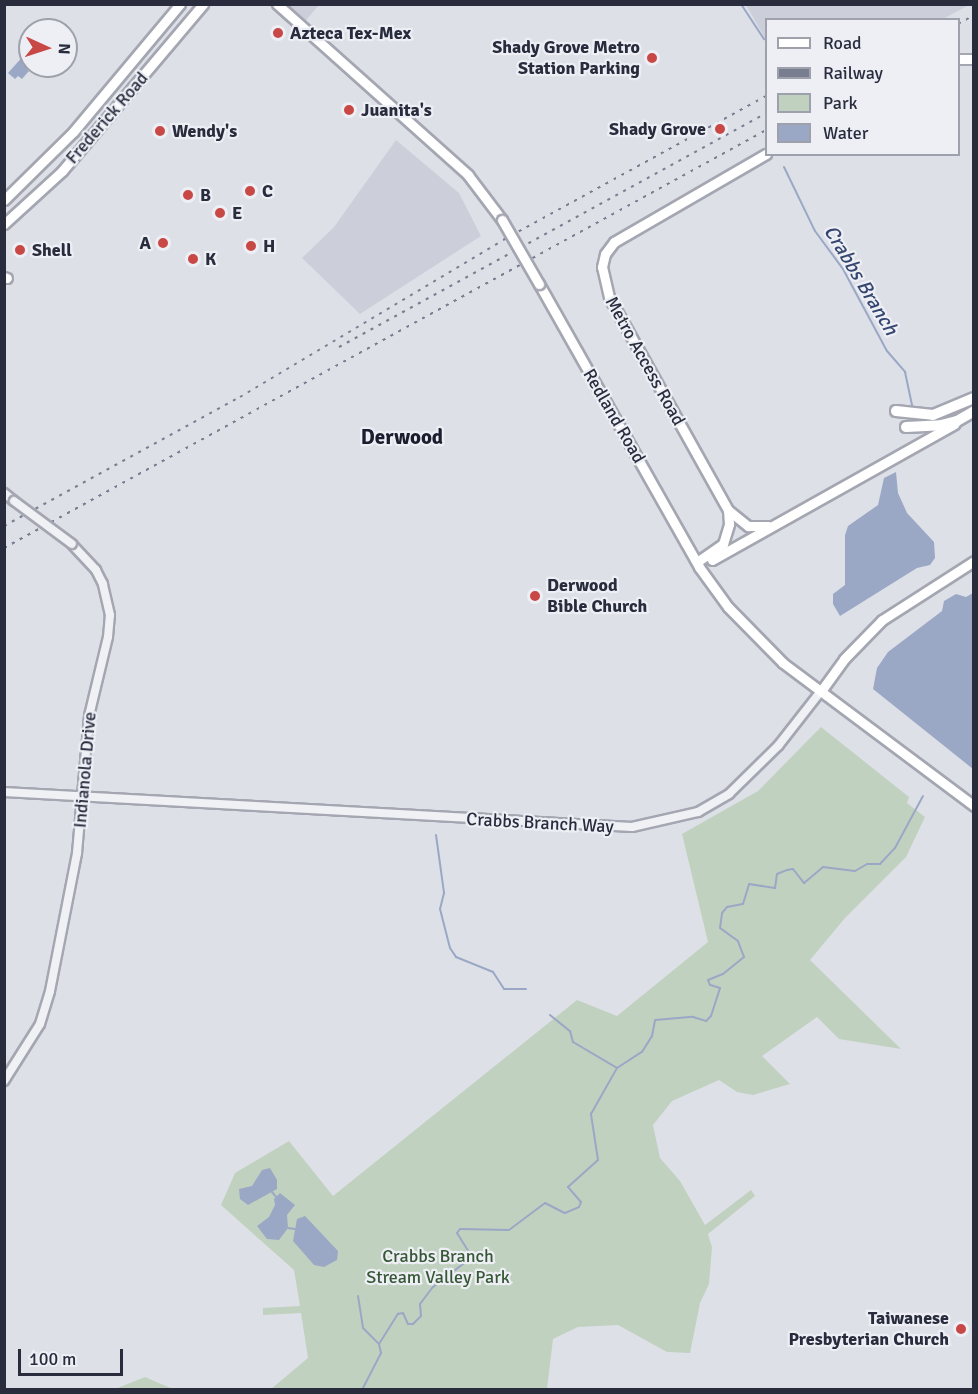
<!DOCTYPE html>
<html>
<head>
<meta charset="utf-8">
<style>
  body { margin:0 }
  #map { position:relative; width:978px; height:1394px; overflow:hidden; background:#dee0e7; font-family:Signika,sans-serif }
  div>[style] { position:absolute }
  .built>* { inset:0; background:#cccfd9 }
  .green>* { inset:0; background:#c1d1bf }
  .water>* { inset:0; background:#9aa8c6 }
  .stream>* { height:2px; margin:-1px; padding:0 1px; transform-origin:1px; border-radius:1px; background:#9aa8c6 }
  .roads { filter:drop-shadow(2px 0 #a4a6b1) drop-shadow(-2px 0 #a4a6b1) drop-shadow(0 2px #a4a6b1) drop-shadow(0 -2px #a4a6b1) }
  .minor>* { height:8px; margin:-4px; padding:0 4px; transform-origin:4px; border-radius:4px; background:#f0f1f5 }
  .major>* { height:9px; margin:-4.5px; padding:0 4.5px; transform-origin:4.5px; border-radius:4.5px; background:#fff }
  .highway>* { height:10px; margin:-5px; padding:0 5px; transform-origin:5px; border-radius:5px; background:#fff }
  .rail>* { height:2px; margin-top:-1px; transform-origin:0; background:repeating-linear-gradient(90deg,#787d90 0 3px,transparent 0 9px) }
  .bridges { filter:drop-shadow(2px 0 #a4a6b1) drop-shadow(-2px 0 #a4a6b1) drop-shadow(0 2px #a4a6b1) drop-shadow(0 -2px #a4a6b1) }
  .minor-bridge>* { height:8px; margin:-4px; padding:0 4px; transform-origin:4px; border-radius:4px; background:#f0f1f5 }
  .major-bridge>* { height:9px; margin:-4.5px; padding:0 4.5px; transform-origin:4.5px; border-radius:4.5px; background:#fff }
  .dots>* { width:16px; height:16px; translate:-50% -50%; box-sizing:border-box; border:3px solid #edeff5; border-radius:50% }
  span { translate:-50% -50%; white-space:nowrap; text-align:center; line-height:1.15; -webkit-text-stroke:4.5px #edeff5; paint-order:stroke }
  .poi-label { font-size:18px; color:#282c3d; font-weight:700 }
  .left { translate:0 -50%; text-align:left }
  .right { translate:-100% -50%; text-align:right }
  .street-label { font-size:18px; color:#282c3d }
  .park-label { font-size:18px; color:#375836 }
  .water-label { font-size:20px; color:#34456f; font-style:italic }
  .quarter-label { font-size:21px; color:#1a1e2e; font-weight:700 }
  .frame { position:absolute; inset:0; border:6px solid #282c3d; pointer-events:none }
  .legend { position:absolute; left:765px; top:18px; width:195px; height:138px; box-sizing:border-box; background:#edeff5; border:2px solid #9ea1ab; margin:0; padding:8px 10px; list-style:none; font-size:18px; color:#282c3d }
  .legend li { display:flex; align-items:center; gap:12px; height:30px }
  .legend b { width:30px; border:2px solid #9ea1ab }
  .north { position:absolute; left:18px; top:18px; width:60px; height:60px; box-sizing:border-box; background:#edeff5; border:2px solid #9ea1ab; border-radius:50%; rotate:93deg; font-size:16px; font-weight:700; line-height:24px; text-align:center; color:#282c3d }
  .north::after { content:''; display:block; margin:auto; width:21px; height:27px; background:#c84846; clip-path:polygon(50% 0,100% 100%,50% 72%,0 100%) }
  .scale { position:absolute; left:18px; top:1349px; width:105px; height:27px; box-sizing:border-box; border:3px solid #282c3d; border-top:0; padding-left:8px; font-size:18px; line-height:21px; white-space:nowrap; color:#282c3d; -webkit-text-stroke:4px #edeff5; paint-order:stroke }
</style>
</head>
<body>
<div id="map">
  <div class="built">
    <div style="clip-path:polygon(277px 5px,319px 5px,301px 26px)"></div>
    <div style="clip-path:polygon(746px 5px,969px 5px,943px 19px,766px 20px,766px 40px)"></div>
    <div style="clip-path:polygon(396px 140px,459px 193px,481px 236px,360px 314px,302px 258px,334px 227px)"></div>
  </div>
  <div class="green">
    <div style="clip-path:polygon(821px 727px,909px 797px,907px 803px,925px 817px,906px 857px,845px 918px,810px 960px,901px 1049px,839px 1039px,817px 1017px,762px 1056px,790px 1084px,753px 1095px,737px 1092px,719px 1080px,672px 1101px,653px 1125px,660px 1158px,680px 1181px,705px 1225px,751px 1190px,755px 1196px,708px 1234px,712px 1247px,709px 1284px,700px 1303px,690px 1353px,667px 1352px,618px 1325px,578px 1327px,553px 1339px,547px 1389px,271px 1389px,308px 1358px,301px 1313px,263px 1315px,263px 1308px,300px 1306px,294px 1270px,221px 1205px,235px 1173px,289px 1141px,333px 1196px,577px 1000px,617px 1016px,708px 942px,682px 834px,758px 791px)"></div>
    <div style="clip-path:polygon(145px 1377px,173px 1389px,115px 1389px)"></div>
  </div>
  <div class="water">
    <div style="clip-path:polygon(25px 54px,30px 59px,26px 68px,29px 71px,22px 79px,18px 76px,15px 79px,8px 73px)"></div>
    <div style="clip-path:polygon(896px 472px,898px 493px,907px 513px,934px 542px,935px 558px,930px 565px,917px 568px,840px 616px,833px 604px,833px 594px,845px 585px,845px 535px,848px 526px,878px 505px,884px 478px)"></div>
    <div style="clip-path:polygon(973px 593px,973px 769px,873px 689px,877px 668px,888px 652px,942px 611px,944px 601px,956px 594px,966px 597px)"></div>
    <div style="clip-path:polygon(270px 1168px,277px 1180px,277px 1189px,248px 1205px,240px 1199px,239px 1189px,252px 1186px,262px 1170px)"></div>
    <div style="clip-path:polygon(280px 1193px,295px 1205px,287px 1215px,288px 1228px,279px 1240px,267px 1239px,257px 1226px,269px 1217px,275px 1205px,274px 1199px)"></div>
    <div style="clip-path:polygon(305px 1216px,338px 1251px,337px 1260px,324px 1267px,314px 1265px,293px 1241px,297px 1219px)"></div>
  </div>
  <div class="stream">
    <div style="left:741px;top:4px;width:42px;rotate:56.7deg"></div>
    <div style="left:784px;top:167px;width:71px;rotate:64.2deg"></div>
    <div style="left:815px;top:231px;width:47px;rotate:53.6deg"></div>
    <div style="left:843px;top:269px;width:93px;rotate:61.8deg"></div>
    <div style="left:887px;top:351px;width:28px;rotate:49deg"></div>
    <div style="left:905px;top:372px;width:35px;rotate:78deg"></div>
    <div style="left:436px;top:835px;width:59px;rotate:82.1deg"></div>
    <div style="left:444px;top:893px;width:16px;rotate:104deg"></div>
    <div style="left:440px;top:909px;width:40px;rotate:75.6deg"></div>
    <div style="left:450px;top:948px;width:11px;rotate:56deg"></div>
    <div style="left:456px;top:957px;width:40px;rotate:22deg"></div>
    <div style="left:493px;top:972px;width:20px;rotate:57deg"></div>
    <div style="left:504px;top:989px;width:22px"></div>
    <div style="left:550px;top:1015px;width:26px;rotate:39deg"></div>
    <div style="left:570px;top:1031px;width:11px;rotate:75deg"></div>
    <div style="left:573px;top:1042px;width:51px;rotate:30.6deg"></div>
    <div style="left:272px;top:1192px;width:8px;rotate:50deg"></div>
    <div style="left:288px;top:1228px;width:7px;rotate:8deg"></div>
    <div style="left:358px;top:1296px;width:32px;rotate:81deg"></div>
    <div style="left:363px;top:1328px;width:21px;rotate:45deg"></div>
    <div style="left:362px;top:1390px;width:42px;rotate:-62.8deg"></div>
    <div style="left:381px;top:1353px;width:9px;rotate:-103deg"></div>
    <div style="left:379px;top:1344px;width:36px;rotate:-58deg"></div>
    <div style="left:398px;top:1314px;width:5px;rotate:-11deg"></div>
    <div style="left:403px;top:1313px;width:12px;rotate:66deg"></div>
    <div style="left:408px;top:1324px;width:5px"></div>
    <div style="left:413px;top:1324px;width:11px;rotate:-45deg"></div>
    <div style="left:421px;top:1316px;width:12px;rotate:-95deg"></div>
    <div style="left:420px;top:1304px;width:21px;rotate:-53deg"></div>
    <div style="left:433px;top:1287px;width:49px;rotate:-37.6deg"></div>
    <div style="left:472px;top:1257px;width:28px;rotate:-122deg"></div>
    <div style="left:457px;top:1233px;width:5px;rotate:-53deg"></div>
    <div style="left:460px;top:1229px;width:49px;rotate:1.2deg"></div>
    <div style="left:509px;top:1230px;width:45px;rotate:-36.9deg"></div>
    <div style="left:545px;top:1203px;width:22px;rotate:27deg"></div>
    <div style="left:565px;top:1213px;width:15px;rotate:-23deg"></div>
    <div style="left:579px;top:1207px;width:5px;rotate:-68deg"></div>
    <div style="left:581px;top:1202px;width:20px;rotate:-131deg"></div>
    <div style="left:568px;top:1187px;width:40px;rotate:-42deg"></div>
    <div style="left:598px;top:1160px;width:47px;rotate:-98.7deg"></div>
    <div style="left:591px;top:1114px;width:53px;rotate:-60.5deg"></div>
    <div style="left:617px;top:1068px;width:30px;rotate:-33deg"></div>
    <div style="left:642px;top:1052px;width:19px;rotate:-58deg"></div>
    <div style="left:652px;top:1036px;width:16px;rotate:-79deg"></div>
    <div style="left:655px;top:1020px;width:38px;rotate:-5deg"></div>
    <div style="left:693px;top:1017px;width:14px;rotate:17deg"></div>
    <div style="left:706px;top:1021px;width:7px;rotate:-45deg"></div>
    <div style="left:711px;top:1016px;width:29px;rotate:-72deg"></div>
    <div style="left:720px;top:988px;width:10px;rotate:-163deg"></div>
    <div style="left:710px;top:985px;width:5px;rotate:-112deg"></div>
    <div style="left:708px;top:980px;width:16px;rotate:-22deg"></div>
    <div style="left:723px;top:974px;width:27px;rotate:-39deg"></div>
    <div style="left:744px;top:957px;width:17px;rotate:-111deg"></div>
    <div style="left:738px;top:941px;width:22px;rotate:-144deg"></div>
    <div style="left:720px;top:928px;width:15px;rotate:-82deg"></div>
    <div style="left:722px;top:913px;width:8px;rotate:-50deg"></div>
    <div style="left:727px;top:907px;width:16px;rotate:-11deg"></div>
    <div style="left:743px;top:904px;width:21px;rotate:-73deg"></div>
    <div style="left:749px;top:884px;width:26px;rotate:9deg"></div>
    <div style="left:775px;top:888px;width:14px;rotate:-82deg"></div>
    <div style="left:777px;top:874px;width:11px;rotate:-22deg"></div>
    <div style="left:787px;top:870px;width:6px;rotate:-9deg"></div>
    <div style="left:793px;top:869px;width:18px;rotate:52deg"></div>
    <div style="left:804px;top:883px;width:25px;rotate:-40deg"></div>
    <div style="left:823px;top:867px;width:32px;rotate:7deg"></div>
    <div style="left:855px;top:871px;width:14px;rotate:-30deg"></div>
    <div style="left:867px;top:864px;width:13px"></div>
    <div style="left:880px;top:864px;width:22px;rotate:-47deg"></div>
    <div style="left:895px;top:848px;width:59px;rotate:-61.7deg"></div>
  </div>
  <div class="roads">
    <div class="minor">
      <div style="left:4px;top:493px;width:13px;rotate:39deg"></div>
      <div style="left:4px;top:792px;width:629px;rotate:3.19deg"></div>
      <div style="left:632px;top:827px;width:68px;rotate:-12.8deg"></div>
      <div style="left:698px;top:812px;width:36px;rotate:-30deg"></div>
      <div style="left:729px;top:794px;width:69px;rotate:-44.4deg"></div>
      <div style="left:778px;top:746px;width:70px;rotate:-52deg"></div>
      <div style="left:4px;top:1081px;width:67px;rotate:-57.7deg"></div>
      <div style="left:40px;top:1024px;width:34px;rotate:-73deg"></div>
      <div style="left:50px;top:991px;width:141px;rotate:-78.9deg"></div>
      <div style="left:77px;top:853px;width:138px;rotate:-85deg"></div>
      <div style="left:89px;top:716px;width:81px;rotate:-76.5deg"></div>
      <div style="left:108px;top:637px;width:22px;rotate:-85deg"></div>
      <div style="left:110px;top:615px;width:32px;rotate:-103deg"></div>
      <div style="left:103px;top:584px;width:16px;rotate:-117deg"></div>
      <div style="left:96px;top:570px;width:35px;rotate:-133deg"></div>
    </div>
    <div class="major">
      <div style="left:277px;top:4px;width:256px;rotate:41.8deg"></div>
      <div style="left:468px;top:175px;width:56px;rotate:52.9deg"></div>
      <div style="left:958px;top:59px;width:16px"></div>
      <div style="left:4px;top:200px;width:97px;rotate:-44.6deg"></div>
      <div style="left:73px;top:132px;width:167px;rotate:-50.1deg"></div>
      <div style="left:4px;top:224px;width:79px;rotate:-42.4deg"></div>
      <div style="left:62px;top:171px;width:219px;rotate:-49.8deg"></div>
      <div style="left:4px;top:277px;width:3px;rotate:18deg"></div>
      <div style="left:539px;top:284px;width:325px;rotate:60.5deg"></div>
      <div style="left:699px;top:567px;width:49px;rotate:54.1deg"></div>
      <div style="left:728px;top:607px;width:78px;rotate:45.5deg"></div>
      <div style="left:783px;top:663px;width:239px;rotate:36.8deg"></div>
      <div style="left:728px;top:510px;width:26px;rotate:39deg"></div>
      <div style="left:748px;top:526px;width:20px"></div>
      <div style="left:712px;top:560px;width:278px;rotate:-29.3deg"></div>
      <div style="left:697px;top:562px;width:32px;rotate:-35deg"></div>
      <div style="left:723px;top:544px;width:21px;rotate:-73deg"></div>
      <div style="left:729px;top:524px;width:14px;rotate:-94deg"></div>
      <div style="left:728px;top:510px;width:244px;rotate:-119.2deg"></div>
      <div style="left:609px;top:297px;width:31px;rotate:-103deg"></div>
      <div style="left:602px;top:267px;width:13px;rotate:-77deg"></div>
      <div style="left:605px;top:254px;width:15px;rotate:-53deg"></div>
      <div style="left:614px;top:242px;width:176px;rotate:-30.1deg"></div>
      <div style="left:821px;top:691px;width:39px;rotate:-54deg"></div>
      <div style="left:844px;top:659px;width:54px;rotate:-45.7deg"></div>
      <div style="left:882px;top:620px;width:109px;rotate:-32.7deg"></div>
    </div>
    <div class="highway">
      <div style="left:896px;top:411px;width:37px;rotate:6deg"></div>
      <div style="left:933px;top:415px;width:44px;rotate:-22.5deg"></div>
      <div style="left:906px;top:427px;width:35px;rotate:-3deg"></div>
      <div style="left:941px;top:425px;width:16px;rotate:-14deg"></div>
      <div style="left:957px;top:421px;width:20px;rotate:-30deg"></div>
    </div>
  </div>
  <div class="rail">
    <div style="left:958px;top:24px;width:18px;rotate:-29deg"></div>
    <div style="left:339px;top:347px;width:487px;rotate:-28.7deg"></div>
    <div style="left:4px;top:526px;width:269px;rotate:-28.7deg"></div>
    <div style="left:240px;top:397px;width:306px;rotate:-30.8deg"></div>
    <div style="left:503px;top:240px;width:300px;rotate:-28.7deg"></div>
    <div style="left:4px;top:548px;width:869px;rotate:-28.75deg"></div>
  </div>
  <div class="bridges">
    <div class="minor-bridge">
      <div style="left:14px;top:501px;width:72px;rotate:36.6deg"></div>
    </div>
    <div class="major-bridge">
      <div style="left:502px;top:220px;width:74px;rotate:60deg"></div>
    </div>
  </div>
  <div class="dots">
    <div style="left:278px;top:33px;background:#c84846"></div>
    <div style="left:652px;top:58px;background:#c84846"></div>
    <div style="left:349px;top:110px;background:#c84846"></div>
    <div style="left:720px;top:129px;background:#c84846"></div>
    <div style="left:160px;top:131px;background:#c84846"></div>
    <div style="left:250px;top:191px;background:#c84846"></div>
    <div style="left:188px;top:195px;background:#c84846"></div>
    <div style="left:220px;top:213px;background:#c84846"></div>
    <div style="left:163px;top:243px;background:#c84846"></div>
    <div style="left:251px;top:246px;background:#c84846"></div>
    <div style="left:20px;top:250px;background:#c84846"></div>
    <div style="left:193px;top:259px;background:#c84846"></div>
    <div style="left:535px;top:596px;background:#c84846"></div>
    <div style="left:961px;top:1329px;background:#c84846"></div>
  </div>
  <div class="poi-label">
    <span class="left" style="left:290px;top:33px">Azteca Tex-Mex</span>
    <span class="right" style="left:640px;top:58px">Shady Grove Metro<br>Station Parking</span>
    <span class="left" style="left:361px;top:110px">Juanita's</span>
    <span class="right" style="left:706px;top:129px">Shady Grove</span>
    <span class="left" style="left:172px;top:131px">Wendy's</span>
    <span class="left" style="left:262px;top:191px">C</span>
    <span class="left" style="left:200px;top:195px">B</span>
    <span class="left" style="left:232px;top:213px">E</span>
    <span class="right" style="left:151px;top:243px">A</span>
    <span class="left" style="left:263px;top:246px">H</span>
    <span class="left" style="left:32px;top:250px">Shell</span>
    <span class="left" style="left:205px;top:259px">K</span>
    <span class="left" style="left:547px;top:596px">Derwood<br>Bible Church</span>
    <span class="right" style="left:949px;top:1329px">Taiwanese<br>Presbyterian Church</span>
  </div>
  <div class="street-label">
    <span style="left:107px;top:118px;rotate:-49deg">Frederick Road</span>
    <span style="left:645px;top:361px;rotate:61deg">Metro Access Road</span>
    <span style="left:614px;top:416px;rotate:60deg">Redland Road</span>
    <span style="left:85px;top:770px;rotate:-85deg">Indianola Drive</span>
    <span style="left:540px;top:823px;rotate:3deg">Crabbs Branch Way</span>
  </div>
  <div class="park-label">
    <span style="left:438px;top:1267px">Crabbs Branch<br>Stream Valley Park</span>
  </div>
  <div class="water-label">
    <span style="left:861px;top:280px;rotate:59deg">Crabbs Branch</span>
  </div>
  <div class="quarter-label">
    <span style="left:402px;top:437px">Derwood</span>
  </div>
  <div class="frame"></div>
  <ul class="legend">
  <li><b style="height:8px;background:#fff"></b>Road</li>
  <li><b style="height:8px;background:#787d90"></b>Railway</li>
  <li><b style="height:16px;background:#c1d1bf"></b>Park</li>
  <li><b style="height:16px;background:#9aa8c6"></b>Water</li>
  </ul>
  <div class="north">N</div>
  <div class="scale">100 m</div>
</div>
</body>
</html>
